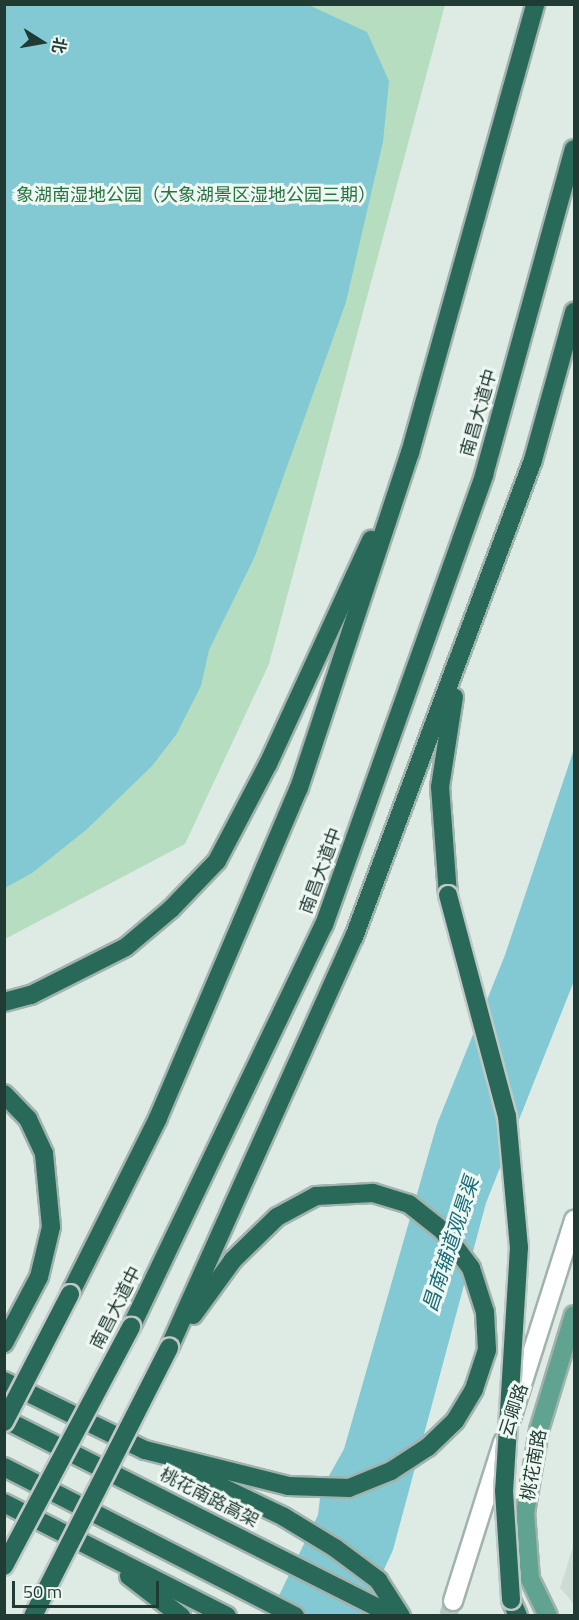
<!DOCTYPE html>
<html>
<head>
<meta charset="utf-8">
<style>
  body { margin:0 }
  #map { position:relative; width:579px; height:1620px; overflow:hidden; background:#deebe5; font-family:"Titillium Web","Noto Sans SC",sans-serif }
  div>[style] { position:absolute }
  .built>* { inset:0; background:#ccdbd4 }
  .green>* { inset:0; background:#b6ddbf }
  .water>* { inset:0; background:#83c9d3 }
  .minor-tunnel>* { height:18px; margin-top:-9px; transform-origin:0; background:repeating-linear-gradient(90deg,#b8c8c1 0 18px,transparent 0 27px) }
  .roads { filter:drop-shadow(2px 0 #a1b3ac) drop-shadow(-2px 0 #a1b3ac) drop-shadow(0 2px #a1b3ac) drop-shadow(0 -2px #a1b3ac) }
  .minor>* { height:18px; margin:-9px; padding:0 9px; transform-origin:9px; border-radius:9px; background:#fff }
  .major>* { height:18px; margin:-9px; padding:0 9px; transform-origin:9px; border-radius:9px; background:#60a390 }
  .highway>* { height:18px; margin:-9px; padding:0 9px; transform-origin:9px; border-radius:9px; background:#29695a }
  .bridges { filter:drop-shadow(2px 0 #c0c8c6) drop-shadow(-2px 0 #c0c8c6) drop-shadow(0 2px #c0c8c6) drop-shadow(0 -2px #c0c8c6) }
  .highway-bridge>* { height:18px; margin:-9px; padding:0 9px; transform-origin:9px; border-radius:9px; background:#29695a }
  span { translate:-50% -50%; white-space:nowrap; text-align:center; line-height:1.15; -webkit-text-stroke:6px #eff7f3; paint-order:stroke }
  .park-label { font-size:18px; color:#277442 }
  .street-label { font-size:18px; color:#1f3b33 }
  .water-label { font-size:20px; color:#176c79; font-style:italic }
  .frame { position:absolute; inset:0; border:6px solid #1f3b33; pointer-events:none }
  .north { position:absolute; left:12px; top:12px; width:60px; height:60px; -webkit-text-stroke:4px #eff7f3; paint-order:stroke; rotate:101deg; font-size:16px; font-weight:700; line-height:24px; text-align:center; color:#1f3b33 }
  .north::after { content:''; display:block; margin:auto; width:21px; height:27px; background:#1f3b33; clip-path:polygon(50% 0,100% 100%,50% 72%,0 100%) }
  .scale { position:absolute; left:12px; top:1581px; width:147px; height:27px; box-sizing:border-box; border:3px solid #1f3b33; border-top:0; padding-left:8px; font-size:18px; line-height:21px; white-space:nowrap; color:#1f3b33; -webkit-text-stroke:4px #eff7f3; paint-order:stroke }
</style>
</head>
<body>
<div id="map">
  <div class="built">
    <div style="clip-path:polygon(574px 1544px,574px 1604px,560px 1588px)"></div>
  </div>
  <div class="green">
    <div style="clip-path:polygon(5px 5px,445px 5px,269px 664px,185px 844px,5px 939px)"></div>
  </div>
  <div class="water">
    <div style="clip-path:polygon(269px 5px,311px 6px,367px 32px,389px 81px,383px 142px,346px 302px,255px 556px,209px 650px,201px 686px,176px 735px,152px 766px,86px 830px,32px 873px,5px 888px,5px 5px)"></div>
    <div style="clip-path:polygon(574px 749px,574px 981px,486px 1203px,393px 1550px,363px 1615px,269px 1616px,318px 1515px,321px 1490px,344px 1449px,437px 1124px,505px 955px)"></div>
  </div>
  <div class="minor-tunnel">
    <div style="left:448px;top:1616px;width:16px;rotate:-72deg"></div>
  </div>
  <div class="roads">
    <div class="minor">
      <div style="left:512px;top:1416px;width:206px;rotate:-72.4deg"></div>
      <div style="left:453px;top:1601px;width:167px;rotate:-72.5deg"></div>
    </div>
    <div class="major">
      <div style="left:548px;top:1616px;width:41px;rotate:-115.9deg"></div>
      <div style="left:530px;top:1579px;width:66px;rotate:-94.3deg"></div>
      <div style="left:525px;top:1513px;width:84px;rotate:-80.4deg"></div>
      <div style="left:539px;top:1430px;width:120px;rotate:-73.1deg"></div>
    </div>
    <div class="highway">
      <div style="left:448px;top:895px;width:108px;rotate:-94.2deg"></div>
      <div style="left:440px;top:787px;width:91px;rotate:-81.2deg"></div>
      <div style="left:4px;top:1002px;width:28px;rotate:-15deg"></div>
      <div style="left:31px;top:995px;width:106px;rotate:-26.8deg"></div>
      <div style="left:126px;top:947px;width:59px;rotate:-40.2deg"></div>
      <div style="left:171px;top:909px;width:66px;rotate:-46.2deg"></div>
      <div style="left:217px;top:861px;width:110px;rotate:-62.3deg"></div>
      <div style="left:268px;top:764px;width:247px;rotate:-65.3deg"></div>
      <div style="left:4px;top:1094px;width:35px;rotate:46deg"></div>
      <div style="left:28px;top:1119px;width:38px;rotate:65deg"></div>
      <div style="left:44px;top:1154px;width:73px;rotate:84.5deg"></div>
      <div style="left:51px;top:1227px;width:51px;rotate:103.5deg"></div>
      <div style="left:39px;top:1277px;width:75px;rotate:117.9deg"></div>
      <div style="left:70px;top:1294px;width:197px;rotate:-63.4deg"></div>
      <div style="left:158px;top:1118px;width:359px;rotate:-66.9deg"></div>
      <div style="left:299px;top:788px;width:353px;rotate:-71.7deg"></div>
      <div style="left:410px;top:453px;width:466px;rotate:-74.4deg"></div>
      <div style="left:131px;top:1327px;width:446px;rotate:-64.4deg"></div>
      <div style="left:324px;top:925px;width:478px;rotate:-70.4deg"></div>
      <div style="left:484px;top:475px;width:338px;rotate:-74.6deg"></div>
      <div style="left:169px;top:1348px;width:451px;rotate:-65.8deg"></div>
      <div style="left:354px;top:937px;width:509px;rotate:-69.43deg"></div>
      <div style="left:533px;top:460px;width:154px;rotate:-74.5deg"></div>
      <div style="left:4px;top:1381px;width:157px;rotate:26.1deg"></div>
      <div style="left:145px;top:1450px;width:147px;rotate:14.1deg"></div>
      <div style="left:288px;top:1486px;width:61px;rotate:1.9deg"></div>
      <div style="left:349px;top:1488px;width:45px;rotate:-22deg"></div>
      <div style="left:391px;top:1471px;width:44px;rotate:-33deg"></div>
      <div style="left:428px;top:1447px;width:37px;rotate:-44deg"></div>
      <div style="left:455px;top:1421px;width:37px;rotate:-59deg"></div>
      <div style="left:474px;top:1389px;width:41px;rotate:-71.6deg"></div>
      <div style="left:487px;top:1350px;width:38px;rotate:-93deg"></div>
      <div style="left:485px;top:1312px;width:46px;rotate:-107.7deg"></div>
      <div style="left:471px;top:1268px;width:46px;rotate:-127.1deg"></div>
      <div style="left:443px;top:1231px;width:43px;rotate:-141.5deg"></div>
      <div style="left:409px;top:1204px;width:38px;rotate:-163deg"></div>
      <div style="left:373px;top:1193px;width:57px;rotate:177deg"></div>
      <div style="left:316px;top:1196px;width:44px;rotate:151.7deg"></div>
      <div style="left:277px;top:1217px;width:62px;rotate:135.7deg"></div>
      <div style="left:233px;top:1260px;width:68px;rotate:126deg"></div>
      <div style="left:4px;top:1419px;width:437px;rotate:26.8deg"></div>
      <div style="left:4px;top:1467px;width:327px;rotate:27.1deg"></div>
      <div style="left:184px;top:1469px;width:111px;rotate:25.6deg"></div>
      <div style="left:284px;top:1517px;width:60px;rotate:31.3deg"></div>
      <div style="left:335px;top:1548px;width:54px;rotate:36.7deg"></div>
      <div style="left:378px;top:1580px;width:43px;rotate:57.4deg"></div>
      <div style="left:4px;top:1503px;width:250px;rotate:26.9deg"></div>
      <div style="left:129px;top:1576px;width:66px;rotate:37.6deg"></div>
      <div style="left:511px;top:1600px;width:17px;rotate:66deg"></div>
    </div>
  </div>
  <div class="bridges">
    <div class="highway-bridge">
      <div style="left:448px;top:895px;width:229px;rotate:75.1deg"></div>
      <div style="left:507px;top:1116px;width:132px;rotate:84.8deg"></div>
      <div style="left:519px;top:1247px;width:244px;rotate:93.5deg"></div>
      <div style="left:504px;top:1491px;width:109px;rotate:86.3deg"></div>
      <div style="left:4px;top:1422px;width:144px;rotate:-62.7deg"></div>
      <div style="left:4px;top:1566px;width:271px;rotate:-62deg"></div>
      <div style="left:33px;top:1616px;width:301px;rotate:-63.1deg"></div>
    </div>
  </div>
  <div class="park-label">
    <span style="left:196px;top:195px">象湖南湿地公园（大象湖景区湿地公园三期）</span>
  </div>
  <div class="street-label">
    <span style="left:479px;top:413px;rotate:-74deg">南昌大道中</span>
    <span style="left:321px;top:871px;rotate:-70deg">南昌大道中</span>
    <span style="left:116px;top:1308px;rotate:-63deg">南昌大道中</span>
    <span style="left:514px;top:1410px;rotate:-72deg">云卿路</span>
    <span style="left:534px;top:1465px;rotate:-80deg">桃花南路</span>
    <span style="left:209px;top:1498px;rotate:27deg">桃花南路高架</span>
  </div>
  <div class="water-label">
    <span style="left:450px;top:1244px;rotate:-72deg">昌南辅道观景渠</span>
  </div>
  <div class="frame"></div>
  <div class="north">北</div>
  <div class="scale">50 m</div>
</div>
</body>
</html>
